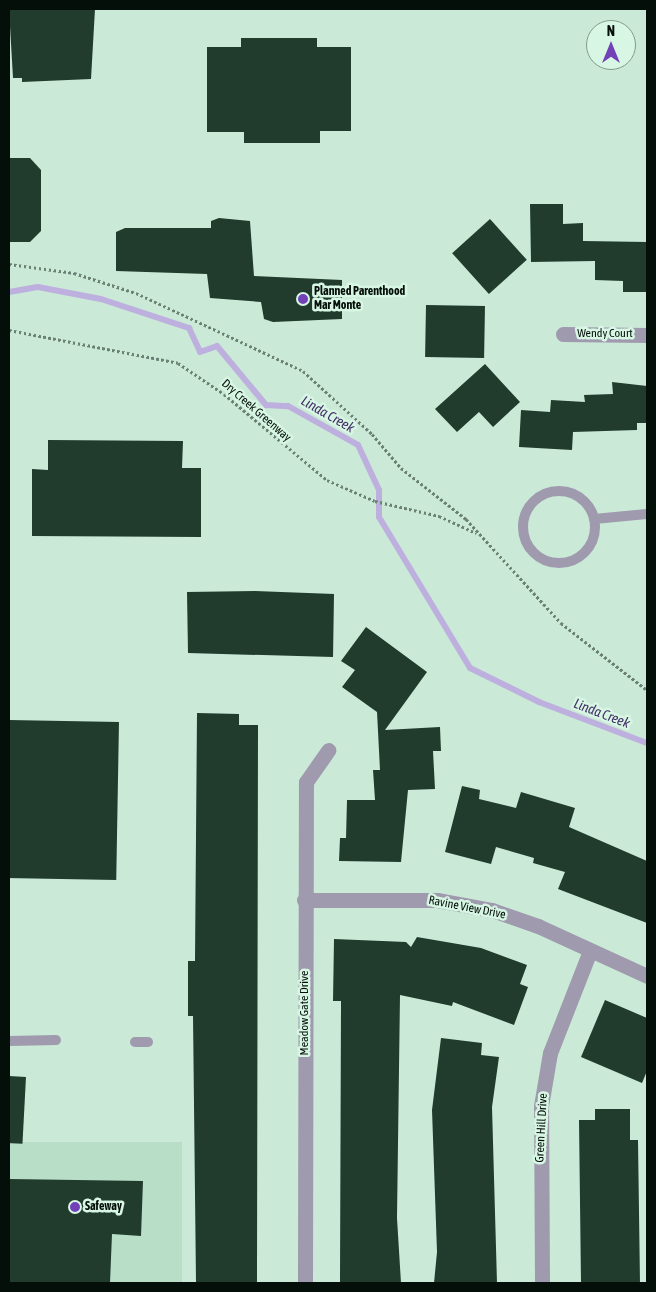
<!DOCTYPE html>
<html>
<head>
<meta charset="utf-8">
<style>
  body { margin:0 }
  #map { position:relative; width:656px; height:1292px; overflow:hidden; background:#cae9d7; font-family:"Asap Condensed",sans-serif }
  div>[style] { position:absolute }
  .built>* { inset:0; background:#b8dec8; transform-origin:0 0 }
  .stream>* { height:6px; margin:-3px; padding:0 3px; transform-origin:3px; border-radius:3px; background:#beb0de }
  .building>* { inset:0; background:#213b2d; transform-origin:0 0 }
  .path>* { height:3px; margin-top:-1.5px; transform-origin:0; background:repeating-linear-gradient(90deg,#6c8175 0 2.5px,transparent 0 5px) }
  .lane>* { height:10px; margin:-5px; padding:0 5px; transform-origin:5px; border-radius:5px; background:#9f9aae }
  .lane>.ring { margin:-5px; padding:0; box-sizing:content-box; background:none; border:10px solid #9f9aae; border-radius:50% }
  .street>* { height:15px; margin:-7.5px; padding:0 7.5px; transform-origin:7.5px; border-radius:7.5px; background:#9f9aae }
  .dots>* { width:14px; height:14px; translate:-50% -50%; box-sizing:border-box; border:2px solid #d7f6e4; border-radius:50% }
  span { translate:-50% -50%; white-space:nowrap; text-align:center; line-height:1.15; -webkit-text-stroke:5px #d7f6e4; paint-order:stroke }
  .poi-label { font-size:12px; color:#050f09; font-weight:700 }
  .left { translate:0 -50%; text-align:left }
  .street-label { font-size:12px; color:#050f09 }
  .water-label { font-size:14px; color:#442f67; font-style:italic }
  .frame { position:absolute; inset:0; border:10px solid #050f09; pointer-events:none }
  .north { position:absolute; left:586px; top:20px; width:50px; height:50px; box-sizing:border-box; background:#d7f6e4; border:1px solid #839a8c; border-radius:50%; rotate:0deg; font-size:14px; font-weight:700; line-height:20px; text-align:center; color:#050f09 }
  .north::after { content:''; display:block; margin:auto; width:18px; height:22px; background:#7240b7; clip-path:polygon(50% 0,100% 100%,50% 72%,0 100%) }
</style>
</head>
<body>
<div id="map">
  <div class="built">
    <div style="left:182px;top:1142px;width:141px;height:173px;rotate:90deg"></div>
  </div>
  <div class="stream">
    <div style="left:9px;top:292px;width:29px;rotate:-10deg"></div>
    <div style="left:38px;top:287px;width:64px;rotate:10.8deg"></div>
    <div style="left:101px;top:299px;width:93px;rotate:18.2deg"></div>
    <div style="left:189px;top:328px;width:26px;rotate:65deg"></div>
    <div style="left:200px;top:352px;width:18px;rotate:-19deg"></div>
    <div style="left:217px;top:346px;width:77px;rotate:50.3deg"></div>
    <div style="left:266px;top:405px;width:22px;rotate:3deg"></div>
    <div style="left:288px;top:406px;width:80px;rotate:29.1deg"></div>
    <div style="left:358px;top:445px;width:50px;rotate:65deg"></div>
    <div style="left:379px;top:490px;width:27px;rotate:90deg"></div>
    <div style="left:379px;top:517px;width:176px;rotate:58.9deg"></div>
    <div style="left:470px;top:668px;width:77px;rotate:26.2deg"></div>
    <div style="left:539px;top:702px;width:116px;rotate:20.8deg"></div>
  </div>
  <div class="building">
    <div style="clip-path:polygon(9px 9px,95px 9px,91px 79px,22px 82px,22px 78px,13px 78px)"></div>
    <div style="clip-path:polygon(241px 38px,317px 38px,317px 47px,351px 47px,351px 131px,320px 131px,320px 143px,244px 143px,244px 132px,207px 132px,207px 47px,241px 47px)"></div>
    <div style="clip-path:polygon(9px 158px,30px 158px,41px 170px,41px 231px,30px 242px,9px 242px)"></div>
    <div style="clip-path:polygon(530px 204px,563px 204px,563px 224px,583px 223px,583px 241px,647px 242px,647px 292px,623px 292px,623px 281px,595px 280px,595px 261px,531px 262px)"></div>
    <div style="clip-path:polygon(219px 218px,250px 221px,254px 276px,342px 280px,342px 319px,273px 322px,264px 319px,261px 302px,210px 298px,207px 274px,116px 271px,116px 232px,125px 228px,211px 228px,211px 221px)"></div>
    <div style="left:490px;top:219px;width:55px;height:51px;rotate:48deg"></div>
    <div style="left:426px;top:305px;width:59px;height:52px;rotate:1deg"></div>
    <div style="clip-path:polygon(485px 364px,520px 402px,493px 427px,479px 412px,457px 432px,435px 409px)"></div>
    <div style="clip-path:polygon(612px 382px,647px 386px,647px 423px,637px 423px,637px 430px,573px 432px,572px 450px,519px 447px,521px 410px,550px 412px,551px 400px,585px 402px,584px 395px,613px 394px)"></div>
    <div style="clip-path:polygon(48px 440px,183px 441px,182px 468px,201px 468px,201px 537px,32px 536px,32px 469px,48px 470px)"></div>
    <div style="clip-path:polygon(255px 591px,334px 594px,333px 657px,188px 653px,187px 592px)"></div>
    <div style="clip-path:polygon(366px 627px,427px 672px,385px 730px,440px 727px,441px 751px,433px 751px,435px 789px,408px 790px,401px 862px,339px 861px,340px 838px,346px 838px,347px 800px,375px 800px,373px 770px,380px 770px,377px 712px,342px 687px,355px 670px,341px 661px)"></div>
    <div style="clip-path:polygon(197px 713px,239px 714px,239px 725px,258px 725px,257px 1283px,196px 1283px,193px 1016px,188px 1016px,188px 961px,195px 961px)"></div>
    <div style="left:9px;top:720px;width:110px;height:158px;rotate:1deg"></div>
    <div style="clip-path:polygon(462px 786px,480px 790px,479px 799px,516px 808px,521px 792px,575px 808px,569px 827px,647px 861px,647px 923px,558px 889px,565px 872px,533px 863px,534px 858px,496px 847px,491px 864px,445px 852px)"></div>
    <div style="clip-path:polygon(417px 937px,481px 948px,527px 965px,520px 984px,528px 987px,514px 1025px,453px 1002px,452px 1006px,400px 995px,397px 1218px,401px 1283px,340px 1283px,341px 1001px,333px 1001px,334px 939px,406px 942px,411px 947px)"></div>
    <div style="clip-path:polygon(605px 1000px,647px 1018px,647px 1071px,642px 1083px,581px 1057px)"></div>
    <div style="clip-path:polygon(441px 1038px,482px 1043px,481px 1055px,499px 1057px,492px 1107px,497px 1283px,434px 1283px,437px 1252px,432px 1110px)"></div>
    <div style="left:9px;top:1076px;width:17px;height:67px;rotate:3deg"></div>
    <div style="clip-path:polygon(595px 1109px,630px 1109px,630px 1140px,638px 1140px,640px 1283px,581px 1283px,579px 1120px,595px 1120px)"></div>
    <div style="clip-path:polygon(9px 1179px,143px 1181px,141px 1236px,112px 1234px,110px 1283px,9px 1283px)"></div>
  </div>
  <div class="path">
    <div style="left:9px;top:264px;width:66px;rotate:7.9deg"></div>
    <div style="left:74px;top:273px;width:65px;rotate:17.9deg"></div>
    <div style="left:136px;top:293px;width:184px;rotate:25deg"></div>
    <div style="left:303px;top:371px;width:93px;rotate:42.4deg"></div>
    <div style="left:372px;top:434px;width:45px;rotate:49.5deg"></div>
    <div style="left:401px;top:468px;width:83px;rotate:38.1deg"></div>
    <div style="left:466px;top:519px;width:141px;rotate:47.6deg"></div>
    <div style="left:561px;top:623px;width:109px;rotate:37.9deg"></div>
    <div style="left:9px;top:330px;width:172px;rotate:11deg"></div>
    <div style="left:178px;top:363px;width:55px;rotate:34deg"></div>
    <div style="left:224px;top:394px;width:134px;rotate:39.9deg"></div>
    <div style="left:327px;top:480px;width:52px;rotate:23.6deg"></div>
    <div style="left:375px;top:501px;width:66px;rotate:13.2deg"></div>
    <div style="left:439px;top:516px;width:41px;rotate:24.7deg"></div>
  </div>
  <div class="lane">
    <div class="ring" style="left:523px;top:491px;width:62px;height:62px"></div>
    <div style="left:594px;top:519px;width:53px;rotate:-5.4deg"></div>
    <div style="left:9px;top:1041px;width:47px;rotate:-1.2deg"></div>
    <div style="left:135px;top:1042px;width:13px"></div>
  </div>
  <div class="street">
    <div style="left:563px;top:334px;width:84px;rotate:0.7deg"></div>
    <div style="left:304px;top:900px;width:133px"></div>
    <div style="left:437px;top:900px;width:56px;rotate:10.3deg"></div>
    <div style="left:492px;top:910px;width:49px;rotate:19.2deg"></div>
    <div style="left:538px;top:926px;width:120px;rotate:24.6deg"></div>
    <div style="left:305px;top:1283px;width:501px;rotate:-89.89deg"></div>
    <div style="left:306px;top:782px;width:39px;rotate:-55deg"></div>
    <div style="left:542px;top:1283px;width:177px;rotate:-90.3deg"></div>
    <div style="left:541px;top:1106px;width:54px;rotate:-80.4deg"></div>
    <div style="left:550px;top:1053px;width:110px;rotate:-68.6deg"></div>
  </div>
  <div class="dots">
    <div style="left:303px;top:299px;background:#7240b7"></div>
    <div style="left:75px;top:1207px;background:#7240b7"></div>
  </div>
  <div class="poi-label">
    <span class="left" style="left:314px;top:299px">Planned Parenthood<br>Mar Monte</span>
    <span class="left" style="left:85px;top:1207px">Safeway</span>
  </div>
  <div class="street-label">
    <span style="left:605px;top:334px">Wendy Court</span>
    <span style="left:256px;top:411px;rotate:41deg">Dry Creek Greenway</span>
    <span style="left:467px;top:908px;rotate:11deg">Ravine View Drive</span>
    <span style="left:305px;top:1013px;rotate:-90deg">Meadow Gate Drive</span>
    <span style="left:542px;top:1128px;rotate:-87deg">Green Hill Drive</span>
  </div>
  <div class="water-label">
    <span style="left:328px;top:414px;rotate:30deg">Linda Creek</span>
    <span style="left:602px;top:713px;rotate:21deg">Linda Creek</span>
  </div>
  <div class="frame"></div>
  <div class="north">N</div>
</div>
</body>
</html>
